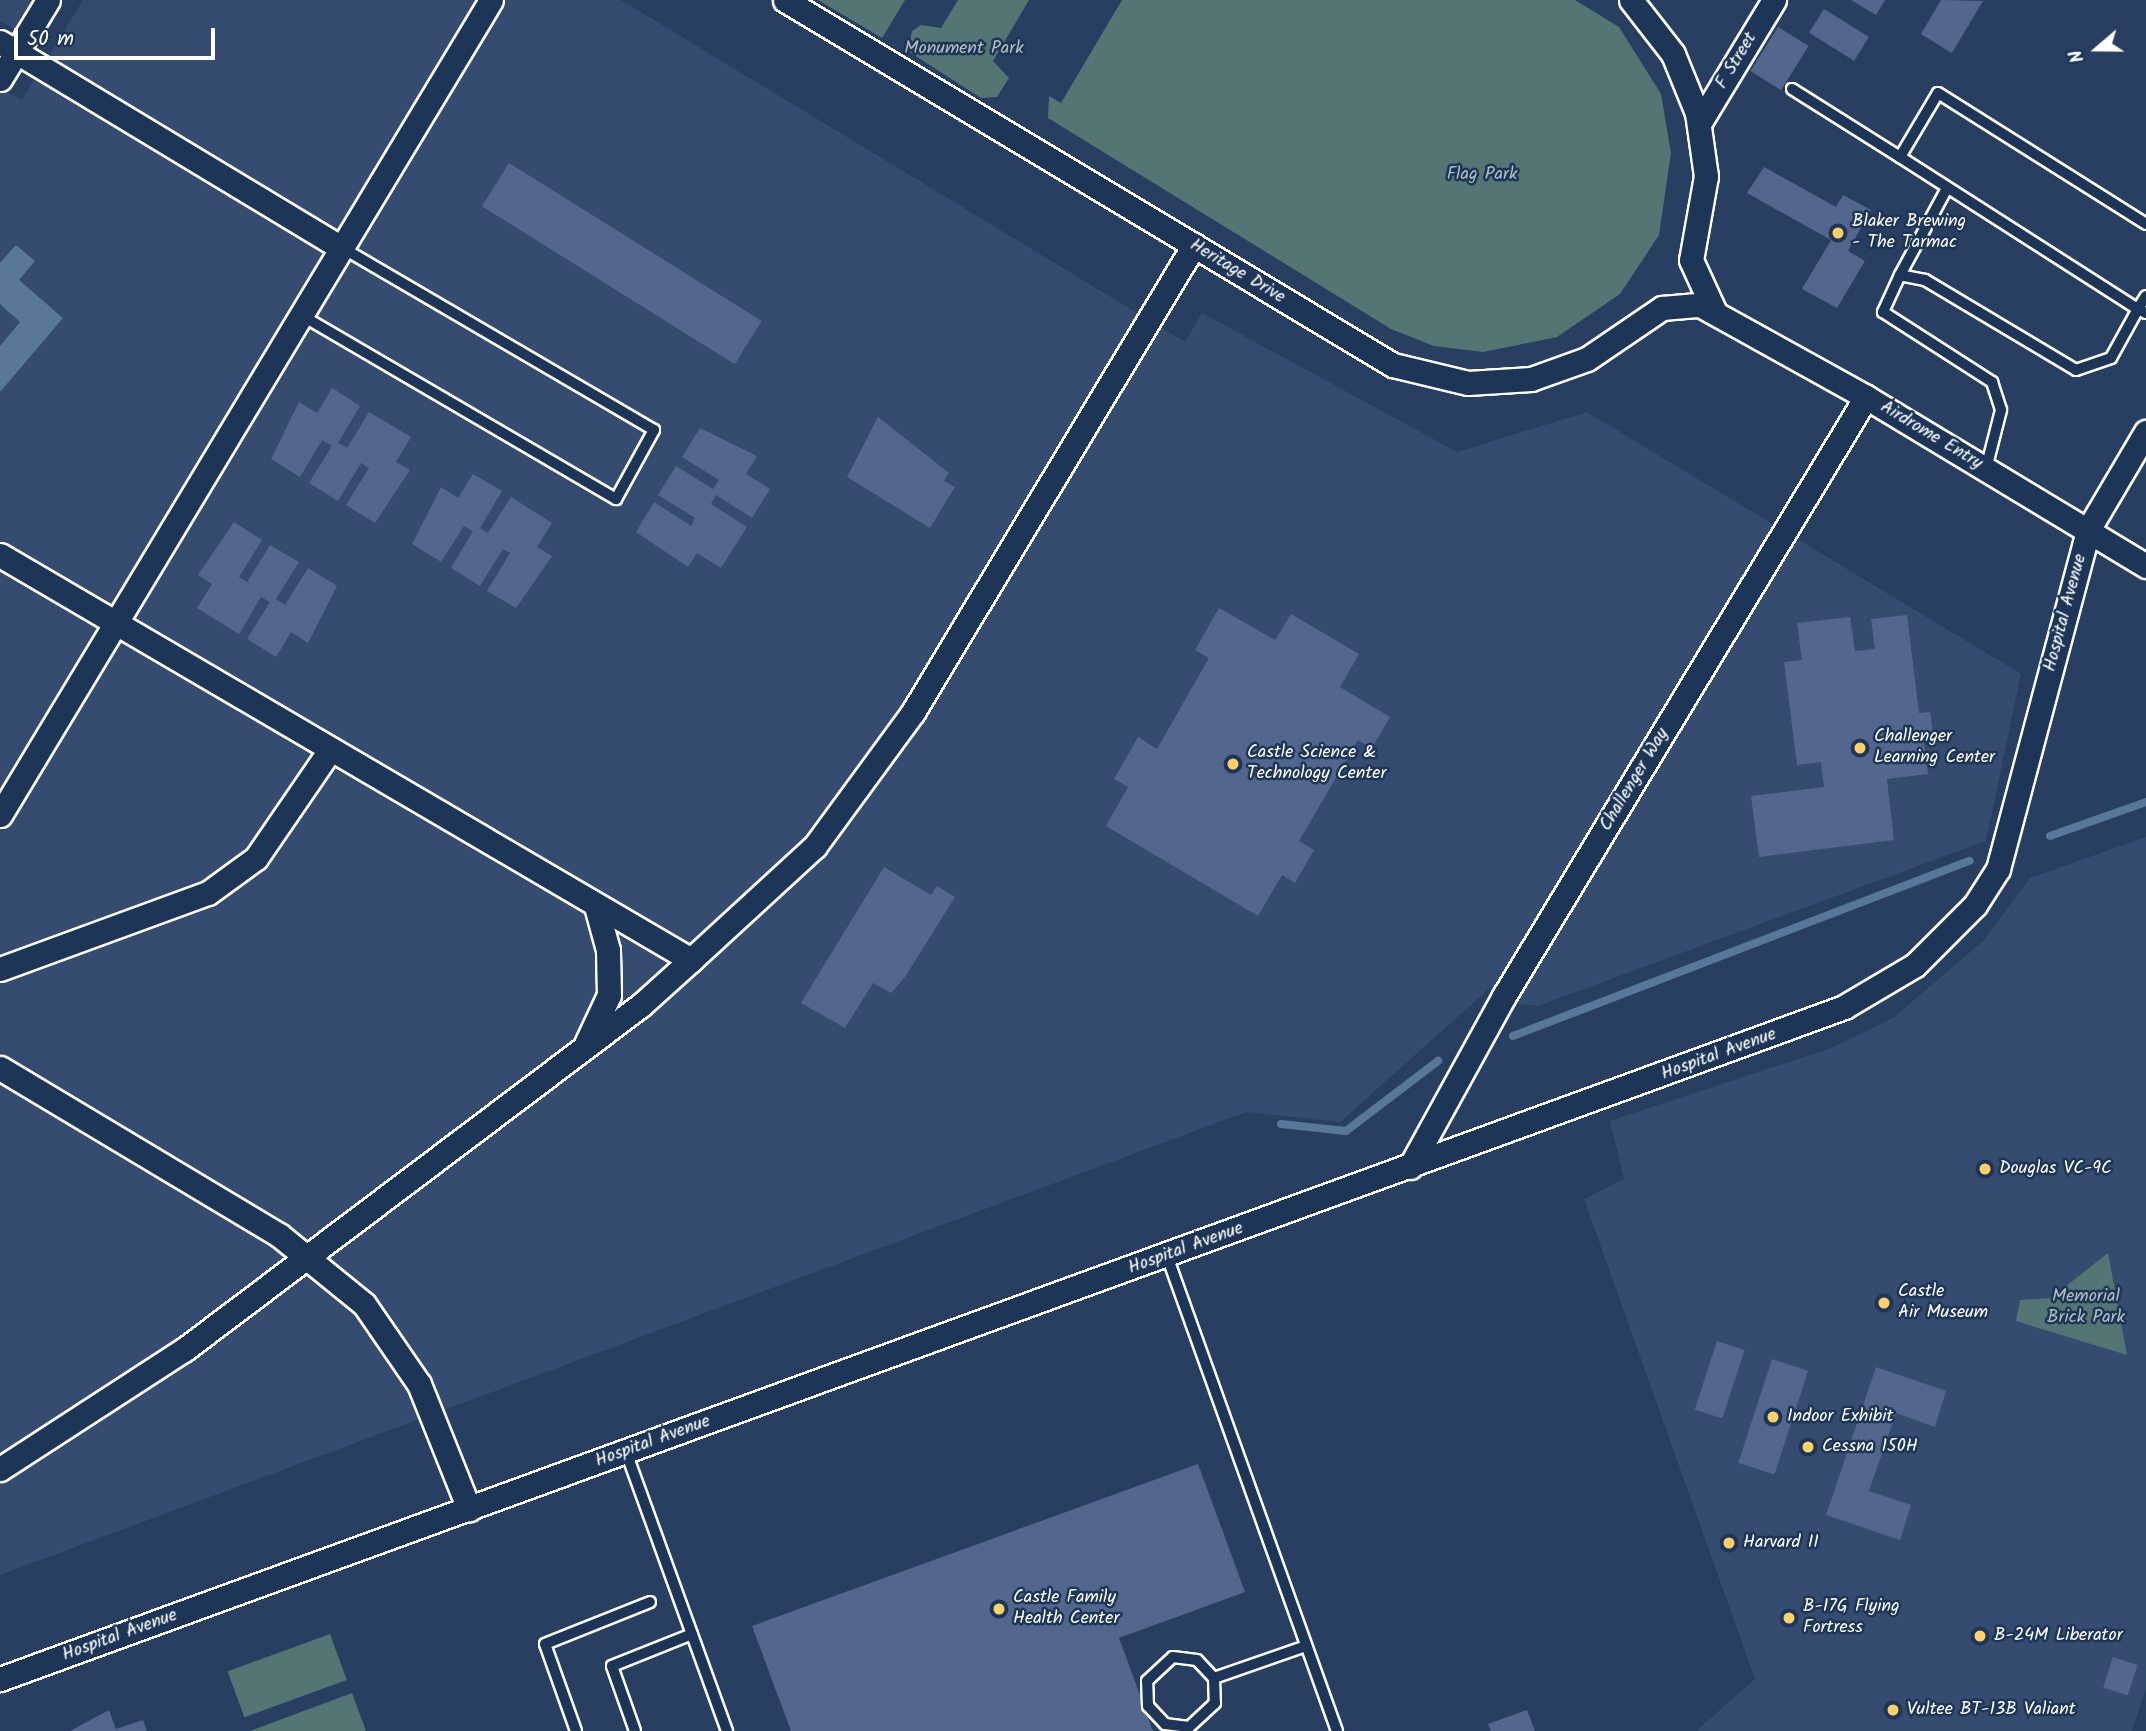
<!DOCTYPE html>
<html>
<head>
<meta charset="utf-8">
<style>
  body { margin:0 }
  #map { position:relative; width:2146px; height:1731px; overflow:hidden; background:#283f62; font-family:Kalam,sans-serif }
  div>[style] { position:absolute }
  .built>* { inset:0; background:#354b6f }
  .green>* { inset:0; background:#557574; transform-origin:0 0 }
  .water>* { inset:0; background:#587799 }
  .stream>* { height:8px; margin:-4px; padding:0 4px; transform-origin:4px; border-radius:4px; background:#587799 }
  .building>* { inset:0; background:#53678e; transform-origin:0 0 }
  .roads { filter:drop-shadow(2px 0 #fff) drop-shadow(-2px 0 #fff) drop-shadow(0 2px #fff) drop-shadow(0 -2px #fff) }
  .lane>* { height:10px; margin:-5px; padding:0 5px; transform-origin:5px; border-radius:5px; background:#1d3557 }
  .street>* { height:23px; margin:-11.5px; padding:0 11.5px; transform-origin:11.5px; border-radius:11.5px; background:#1d3557 }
  .dots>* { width:19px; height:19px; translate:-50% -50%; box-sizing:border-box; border:4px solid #1d3557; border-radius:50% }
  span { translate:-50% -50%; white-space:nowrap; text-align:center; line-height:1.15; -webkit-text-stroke:5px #1d3557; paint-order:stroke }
  .park-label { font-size:18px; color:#b2c1c0 }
  .street-label { font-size:18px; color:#fff }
  .poi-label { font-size:18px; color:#fff }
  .left { translate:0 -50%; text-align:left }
  .north { position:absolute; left:2062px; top:14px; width:70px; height:70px; -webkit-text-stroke:5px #1d3557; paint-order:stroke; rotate:250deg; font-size:19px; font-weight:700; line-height:28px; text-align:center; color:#fff }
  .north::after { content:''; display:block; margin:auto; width:24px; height:32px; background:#fff; clip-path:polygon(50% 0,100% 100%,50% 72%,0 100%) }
  .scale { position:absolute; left:14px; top:28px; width:201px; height:32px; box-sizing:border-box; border:4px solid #fff; border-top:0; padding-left:9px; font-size:21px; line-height:24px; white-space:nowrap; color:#fff; -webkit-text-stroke:5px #1d3557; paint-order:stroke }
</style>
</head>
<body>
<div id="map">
  <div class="built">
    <div style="clip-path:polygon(0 0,36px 0,19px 32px,0 21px)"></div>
    <div style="clip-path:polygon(83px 0,621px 0,1185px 342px,1202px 313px,1457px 452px,1587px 412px,2021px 674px,1986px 841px,1538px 1006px,1518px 1004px,1490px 988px,1340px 1122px,1246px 1112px,0 1575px,0 88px,22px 100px)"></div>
    <div style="clip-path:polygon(2146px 837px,2146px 1689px,2132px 1731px,1696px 1731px,1755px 1679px,1584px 1199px,1624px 1179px,1610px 1121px,1831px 1048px,1893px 1018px,1983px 941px,2030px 878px)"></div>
  </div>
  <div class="green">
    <div style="clip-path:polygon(818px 0,905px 0,882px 38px)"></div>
    <div style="clip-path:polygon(958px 0,1029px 0,993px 61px,1009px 78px,997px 97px,981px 98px,908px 51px,912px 31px,921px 25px,941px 28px)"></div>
    <div style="clip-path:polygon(1122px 0,1575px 0,1619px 27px,1661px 94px,1671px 153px,1659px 235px,1620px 294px,1557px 337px,1483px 352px,1434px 346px,1391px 329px,1048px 118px,1049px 96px,1061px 103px)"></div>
    <div style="clip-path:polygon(2108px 1253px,2127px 1355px,2016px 1321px,2020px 1300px,2051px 1298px)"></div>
    <div style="left:330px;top:1634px;width:49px;height:109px;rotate:70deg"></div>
    <div style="clip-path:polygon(352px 1693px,366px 1731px,250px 1731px)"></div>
  </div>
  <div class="water">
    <div style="clip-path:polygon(16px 245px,35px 261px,19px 280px,63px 318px,0 392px,0 346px,20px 322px,0 304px,0 263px)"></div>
  </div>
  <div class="stream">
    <div style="left:2050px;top:836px;width:102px;rotate:-19.5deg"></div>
    <div style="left:1513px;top:1036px;width:489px;rotate:-21deg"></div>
    <div style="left:1281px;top:1124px;width:65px;rotate:6.1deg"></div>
    <div style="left:1346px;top:1131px;width:116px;rotate:-37.3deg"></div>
  </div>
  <div class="building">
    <div style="clip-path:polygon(1851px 0,1885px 0,1876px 15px)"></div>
    <div style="clip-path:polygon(1941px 0,1983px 1px,1952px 53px,1921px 34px)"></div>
    <div style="left:1824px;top:9px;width:53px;height:28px;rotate:32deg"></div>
    <div style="left:1778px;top:27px;width:36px;height:52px;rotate:32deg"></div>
    <div style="left:509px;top:163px;width:298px;height:51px;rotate:32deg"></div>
    <div style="clip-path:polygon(1764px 167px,1836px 207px,1843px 195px,1871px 210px,1848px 251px,1865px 261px,1837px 308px,1802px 289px,1831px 240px,1747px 193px)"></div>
    <div style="clip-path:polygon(332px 388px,360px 406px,338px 443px,347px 448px,369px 412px,411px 437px,396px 462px,410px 470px,375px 523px,346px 505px,369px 468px,361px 463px,338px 501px,309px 483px,332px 446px,322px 440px,300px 477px,271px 459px,299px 402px,317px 413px)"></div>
    <div style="clip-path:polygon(878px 417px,949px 473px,944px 481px,955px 487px,930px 528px,847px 477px)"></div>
    <div style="clip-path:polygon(700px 428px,757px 456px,746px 474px,770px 489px,752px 518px,716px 495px,711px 504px,747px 527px,721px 568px,697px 553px,688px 567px,636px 532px,654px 502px,691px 526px,695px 518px,658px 495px,676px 466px,713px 489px,719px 480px,682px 457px)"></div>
    <div style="clip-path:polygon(473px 474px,502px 491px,480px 528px,488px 533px,511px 497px,552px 523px,537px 547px,552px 556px,516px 608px,487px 591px,510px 553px,503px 549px,480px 586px,451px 568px,473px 531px,464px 526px,441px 562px,412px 544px,441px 487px,458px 498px)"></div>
    <div style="clip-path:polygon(234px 522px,262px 540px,239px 577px,247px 582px,270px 545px,299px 562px,276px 599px,285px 605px,308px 568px,337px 586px,308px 643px,291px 632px,276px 657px,247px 639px,270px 602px,261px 597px,239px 634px,197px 608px,212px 584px,198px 575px)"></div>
    <div style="clip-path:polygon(1219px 608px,1275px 640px,1291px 614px,1359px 654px,1340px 687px,1390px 717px,1372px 748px,1358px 740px,1299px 841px,1314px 850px,1295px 883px,1282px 875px,1258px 916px,1106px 826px,1128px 787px,1114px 779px,1138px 737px,1157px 749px,1209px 658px,1195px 650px)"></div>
    <div style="clip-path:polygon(1907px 615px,1919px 713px,1930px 712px,1933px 734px,1923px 735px,1928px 774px,1887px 779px,1894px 840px,1759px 857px,1751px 796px,1824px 787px,1821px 762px,1797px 765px,1784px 662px,1802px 660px,1797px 623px,1850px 617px,1855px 651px,1875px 649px,1871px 619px)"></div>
    <div style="clip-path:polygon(884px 867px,931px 895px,937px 886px,955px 897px,905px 977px,891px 993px,873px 983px,845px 1028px,801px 1003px)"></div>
    <div style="left:1717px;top:1341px;width:29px;height:72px;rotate:18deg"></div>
    <div style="left:1772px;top:1359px;width:38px;height:109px;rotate:18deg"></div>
    <div style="clip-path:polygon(1876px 1367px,1946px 1391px,1935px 1427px,1896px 1413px,1869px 1491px,1911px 1505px,1900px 1540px,1826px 1515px)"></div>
    <div style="clip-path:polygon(1198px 1464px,1245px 1592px,1119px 1638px,1153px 1731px,791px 1731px,752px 1626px)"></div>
    <div style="left:2113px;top:1657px;width:26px;height:32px;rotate:18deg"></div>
    <div style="clip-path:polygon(109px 1710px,116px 1729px,143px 1720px,147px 1731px,70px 1731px)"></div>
    <div style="clip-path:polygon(1527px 1710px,1535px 1731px,1491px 1731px,1488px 1724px)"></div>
  </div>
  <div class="roads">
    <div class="lane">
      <div style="left:1792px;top:89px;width:128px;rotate:32.2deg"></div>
      <div style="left:1900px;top:157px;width:74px;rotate:-59.3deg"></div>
      <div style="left:1938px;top:93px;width:246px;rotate:32.2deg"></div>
      <div style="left:1900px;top:157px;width:282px;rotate:32.6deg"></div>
      <div style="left:2138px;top:309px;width:56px;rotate:118.9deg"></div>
      <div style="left:2111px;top:358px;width:37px;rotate:161deg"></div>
      <div style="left:2076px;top:370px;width:176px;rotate:-149.2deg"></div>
      <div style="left:1925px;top:280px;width:25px;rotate:-169deg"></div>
      <div style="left:1900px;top:275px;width:41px;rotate:114.7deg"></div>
      <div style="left:1883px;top:312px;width:130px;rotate:32.7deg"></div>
      <div style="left:1992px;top:382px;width:29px;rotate:72deg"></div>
      <div style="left:2001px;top:410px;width:61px;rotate:104.3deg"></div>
      <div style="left:1900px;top:275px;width:99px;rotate:-61.6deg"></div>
      <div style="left:2146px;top:296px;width:15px;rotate:122deg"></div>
      <div style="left:2138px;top:309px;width:9px;rotate:27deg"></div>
      <div style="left:301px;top:315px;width:365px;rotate:30.3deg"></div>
      <div style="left:616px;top:499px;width:79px;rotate:-61.2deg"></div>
      <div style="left:654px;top:430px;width:361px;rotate:-149.7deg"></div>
      <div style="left:1167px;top:1256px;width:505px;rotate:70.31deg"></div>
      <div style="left:626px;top:1452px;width:297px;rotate:70.1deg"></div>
      <div style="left:1214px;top:1678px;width:25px;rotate:88deg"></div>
      <div style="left:1215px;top:1703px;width:35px;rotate:137deg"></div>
      <div style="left:1189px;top:1727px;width:24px;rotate:-173deg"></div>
      <div style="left:1165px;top:1724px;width:25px;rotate:-133deg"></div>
      <div style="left:1148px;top:1706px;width:25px;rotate:-92deg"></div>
      <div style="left:1147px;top:1681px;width:35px;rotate:-43deg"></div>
      <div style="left:1173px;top:1657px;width:24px;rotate:7deg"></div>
      <div style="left:1197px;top:1660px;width:25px;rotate:47deg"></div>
      <div style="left:1214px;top:1678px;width:97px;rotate:-19.2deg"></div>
      <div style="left:576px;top:1731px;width:92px;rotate:-109.6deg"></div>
      <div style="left:545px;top:1644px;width:113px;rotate:-21.8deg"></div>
      <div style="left:635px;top:1731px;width:69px;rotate:-109.5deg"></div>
      <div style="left:612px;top:1666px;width:86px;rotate:-21.8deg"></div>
    </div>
    <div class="street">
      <div style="left:785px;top:0;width:709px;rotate:30.98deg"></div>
      <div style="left:1393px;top:365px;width:77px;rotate:13.5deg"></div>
      <div style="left:1468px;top:383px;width:63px;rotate:-3.6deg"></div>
      <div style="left:1531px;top:379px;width:59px;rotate:-19.7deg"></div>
      <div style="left:1587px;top:359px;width:91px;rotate:-34.2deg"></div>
      <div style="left:1662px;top:308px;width:38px;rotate:-5deg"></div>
      <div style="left:1700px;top:305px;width:190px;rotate:29deg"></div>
      <div style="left:1866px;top:397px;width:327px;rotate:31.1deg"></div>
      <div style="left:1631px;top:0;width:68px;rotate:52.1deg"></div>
      <div style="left:1673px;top:54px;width:64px;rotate:67.9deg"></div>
      <div style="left:1697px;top:113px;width:64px;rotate:81.9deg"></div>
      <div style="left:1706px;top:176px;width:85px;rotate:100.1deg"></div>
      <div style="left:1691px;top:260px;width:55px;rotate:65.3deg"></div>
      <div style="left:0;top:42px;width:399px;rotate:31.1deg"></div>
      <div style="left:0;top:79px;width:92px;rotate:-58.7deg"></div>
      <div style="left:1700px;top:122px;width:143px;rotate:-58.8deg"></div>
      <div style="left:0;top:555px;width:801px;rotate:30.37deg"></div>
      <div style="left:691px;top:960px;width:168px;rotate:-42.6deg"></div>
      <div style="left:815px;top:846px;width:166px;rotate:-53.8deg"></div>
      <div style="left:913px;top:712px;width:545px;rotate:-58.96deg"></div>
      <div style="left:0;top:815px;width:951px;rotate:-58.93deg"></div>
      <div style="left:0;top:969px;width:221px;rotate:-20.1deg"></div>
      <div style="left:208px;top:893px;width:59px;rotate:-36.1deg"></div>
      <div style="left:256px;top:858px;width:127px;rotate:-55.6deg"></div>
      <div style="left:586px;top:1044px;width:54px;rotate:-64.9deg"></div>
      <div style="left:609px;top:995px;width:45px;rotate:-91.3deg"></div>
      <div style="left:608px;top:950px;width:46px;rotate:-105.3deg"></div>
      <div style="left:0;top:1068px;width:325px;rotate:30.9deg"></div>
      <div style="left:279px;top:1235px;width:109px;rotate:39.1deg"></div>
      <div style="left:364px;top:1304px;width:97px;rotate:55.5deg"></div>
      <div style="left:419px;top:1384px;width:135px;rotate:68.2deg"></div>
      <div style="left:1410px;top:1167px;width:195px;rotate:-61.2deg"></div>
      <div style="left:1504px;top:996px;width:700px;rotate:-58.85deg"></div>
      <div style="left:0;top:1469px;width:221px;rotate:-33deg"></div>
      <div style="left:185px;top:1349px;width:571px;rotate:-37.03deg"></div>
      <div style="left:641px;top:1005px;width:67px;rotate:-42deg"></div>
      <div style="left:0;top:1679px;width:1963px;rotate:-20.02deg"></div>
      <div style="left:1844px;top:1007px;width:82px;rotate:-30.6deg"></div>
      <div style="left:1915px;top:965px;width:85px;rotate:-45deg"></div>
      <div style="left:1975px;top:905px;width:43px;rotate:-57.4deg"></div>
      <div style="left:1998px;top:869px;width:351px;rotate:-75.1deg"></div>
      <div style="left:2088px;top:530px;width:114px;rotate:-59.4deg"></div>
    </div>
  </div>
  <div class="dots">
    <div style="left:1838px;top:233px;background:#ffd166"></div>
    <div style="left:1860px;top:748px;background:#ffd166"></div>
    <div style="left:1233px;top:764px;background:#ffd166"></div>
    <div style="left:1985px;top:1169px;background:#ffd166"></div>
    <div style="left:1884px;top:1303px;background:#ffd166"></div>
    <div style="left:1773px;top:1417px;background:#ffd166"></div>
    <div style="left:1808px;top:1447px;background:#ffd166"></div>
    <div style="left:1729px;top:1543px;background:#ffd166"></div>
    <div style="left:999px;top:1609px;background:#ffd166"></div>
    <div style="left:1789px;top:1618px;background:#ffd166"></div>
    <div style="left:1980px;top:1636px;background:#ffd166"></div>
    <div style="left:1893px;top:1710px;background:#ffd166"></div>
  </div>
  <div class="park-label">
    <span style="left:964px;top:49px">Monument Park</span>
    <span style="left:1482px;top:175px">Flag Park</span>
    <span style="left:2086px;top:1308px">Memorial<br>Brick Park</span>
  </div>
  <div class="street-label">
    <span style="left:1737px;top:61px;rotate:-59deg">F Street</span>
    <span style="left:1237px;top:272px;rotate:31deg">Heritage Drive</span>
    <span style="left:1931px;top:436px;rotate:31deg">Airdrome Entry</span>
    <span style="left:2066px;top:613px;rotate:-75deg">Hospital Avenue</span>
    <span style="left:1635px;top:780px;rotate:-59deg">Challenger Way</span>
    <span style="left:1719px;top:1055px;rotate:-20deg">Hospital Avenue</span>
    <span style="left:1186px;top:1249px;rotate:-20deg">Hospital Avenue</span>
    <span style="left:653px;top:1442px;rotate:-20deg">Hospital Avenue</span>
    <span style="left:120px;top:1636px;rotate:-20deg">Hospital Avenue</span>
  </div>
  <div class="poi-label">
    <span class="left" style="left:1852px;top:233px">Blaker Brewing<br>- The Tarmac</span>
    <span class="left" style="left:1874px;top:748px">Challenger<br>Learning Center</span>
    <span class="left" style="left:1247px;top:764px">Castle Science &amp;<br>Technology Center</span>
    <span class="left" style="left:1999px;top:1169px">Douglas VC-9C</span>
    <span class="left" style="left:1898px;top:1303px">Castle<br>Air Museum</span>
    <span class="left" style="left:1787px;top:1417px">Indoor Exhibit</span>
    <span class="left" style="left:1822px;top:1447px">Cessna 150H</span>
    <span class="left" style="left:1743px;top:1543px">Harvard II</span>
    <span class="left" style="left:1013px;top:1609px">Castle Family<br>Health Center</span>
    <span class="left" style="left:1803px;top:1618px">B-17G Flying<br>Fortress</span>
    <span class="left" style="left:1994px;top:1636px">B-24M Liberator</span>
    <span class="left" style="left:1907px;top:1710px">Vultee BT-13B Valiant</span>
  </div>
  <div class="north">N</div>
  <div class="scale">50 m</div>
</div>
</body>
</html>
